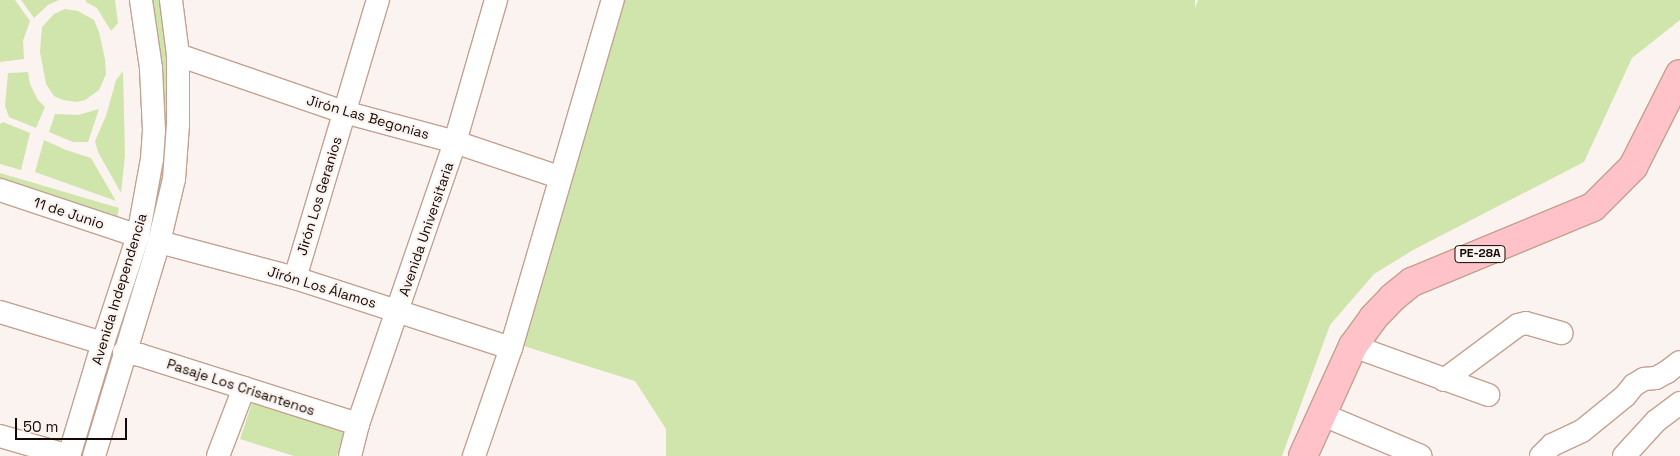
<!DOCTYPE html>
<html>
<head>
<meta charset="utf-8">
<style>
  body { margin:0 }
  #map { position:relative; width:1680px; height:456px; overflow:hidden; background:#fbf3ef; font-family:"Space Grotesk",sans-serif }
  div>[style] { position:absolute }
  .green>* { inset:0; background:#d0e5ac; transform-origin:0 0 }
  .roads { filter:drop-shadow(1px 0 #c4a190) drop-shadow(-1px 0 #c4a190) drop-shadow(0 1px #c4a190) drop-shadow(0 -1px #c4a190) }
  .minor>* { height:22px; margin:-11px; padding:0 11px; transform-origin:11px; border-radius:11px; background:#fff }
  .highway>* { height:28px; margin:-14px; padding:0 14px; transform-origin:14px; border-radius:14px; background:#fec2c8 }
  span { translate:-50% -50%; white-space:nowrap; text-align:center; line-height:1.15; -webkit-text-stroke:4.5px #fbf3ef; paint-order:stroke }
  .shield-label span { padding:1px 4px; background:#fbf3ef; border:1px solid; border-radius:4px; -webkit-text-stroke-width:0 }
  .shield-label { font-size:12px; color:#140904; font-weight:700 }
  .street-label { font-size:14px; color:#140904 }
  .scale { position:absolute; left:15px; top:418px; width:112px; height:22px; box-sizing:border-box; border:2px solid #140904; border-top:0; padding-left:6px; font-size:15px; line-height:18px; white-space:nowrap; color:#140904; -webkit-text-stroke:4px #fbf3ef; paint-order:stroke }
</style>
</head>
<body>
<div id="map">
  <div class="green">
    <div style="clip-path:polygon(0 0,15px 0,30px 21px,23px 41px,24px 59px,0 62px)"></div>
    <div style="clip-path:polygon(21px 0,59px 0,48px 5px,34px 18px)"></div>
    <div style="clip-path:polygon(86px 0,115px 0,118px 23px,111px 31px,97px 8px,86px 2px)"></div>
    <div style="clip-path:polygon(148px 0,161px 0,173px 141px,150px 233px)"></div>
    <div style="clip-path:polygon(619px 0,1195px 0,1195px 8px,1198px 0,1680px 0,1680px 20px,1632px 58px,1584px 162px,1413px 250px,1374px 274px,1330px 325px,1282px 456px,666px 456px,666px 429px,635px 381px,514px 343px)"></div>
    <div style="clip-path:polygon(65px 9px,78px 11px,94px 20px,99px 32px,105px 59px,106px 74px,99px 90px,85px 100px,77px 102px,63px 100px,54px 96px,46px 84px,40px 52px,42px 27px,54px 14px)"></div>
    <div style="clip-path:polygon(123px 71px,125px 156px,121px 193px,98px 152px,95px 141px,106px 116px,116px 80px)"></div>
    <div style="clip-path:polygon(28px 72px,30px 84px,38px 100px,45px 107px,36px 128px,9px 117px,5px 106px,8px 73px)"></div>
    <div style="clip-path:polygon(99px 109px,88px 142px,73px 142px,49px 132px,55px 114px,78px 115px)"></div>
    <div style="clip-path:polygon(3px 122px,30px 133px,21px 170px,0 164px,0 124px)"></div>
    <div style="clip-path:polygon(44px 140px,66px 150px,91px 158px,116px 201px,35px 172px)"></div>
    <div style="clip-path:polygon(0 173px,119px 208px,117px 219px,0 180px)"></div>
    <div style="left:107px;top:364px;width:4px;height:92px;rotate:14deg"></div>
    <div style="clip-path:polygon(254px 397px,346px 425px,337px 456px,294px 456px,240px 439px)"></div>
  </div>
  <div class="roads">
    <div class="minor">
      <div style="left:178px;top:55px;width:176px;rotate:19deg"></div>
      <div style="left:344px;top:112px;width:115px;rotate:15.1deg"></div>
      <div style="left:455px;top:142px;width:110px;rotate:18.6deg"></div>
      <div style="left:0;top:190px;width:145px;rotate:18.4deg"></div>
      <div style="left:159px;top:242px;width:141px;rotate:14.8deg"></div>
      <div style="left:295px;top:278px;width:227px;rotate:18deg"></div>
      <div style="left:295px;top:278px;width:290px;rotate:-73.4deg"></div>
      <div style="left:0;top:312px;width:108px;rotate:16.8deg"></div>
      <div style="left:1353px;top:346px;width:144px;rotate:19.9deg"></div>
      <div style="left:124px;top:352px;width:16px;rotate:11deg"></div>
      <div style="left:140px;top:355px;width:229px;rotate:17.6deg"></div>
      <div style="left:1444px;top:380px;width:92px;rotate:-36.6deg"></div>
      <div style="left:1518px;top:325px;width:8px;rotate:-14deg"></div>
      <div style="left:1526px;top:323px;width:37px;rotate:16deg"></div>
      <div style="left:1321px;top:414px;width:108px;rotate:22.8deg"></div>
      <div style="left:0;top:436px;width:72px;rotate:16.2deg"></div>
      <div style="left:69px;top:456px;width:118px;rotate:-73.3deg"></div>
      <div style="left:103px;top:343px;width:113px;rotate:-71.9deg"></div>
      <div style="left:138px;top:236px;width:78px;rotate:-79.7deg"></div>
      <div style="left:152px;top:159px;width:29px;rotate:-86deg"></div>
      <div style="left:154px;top:130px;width:62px;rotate:-92.8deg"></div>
      <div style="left:151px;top:68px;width:69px;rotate:-98.4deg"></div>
      <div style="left:94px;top:456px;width:224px;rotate:-73.1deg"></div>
      <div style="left:159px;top:242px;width:65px;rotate:-76.6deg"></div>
      <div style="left:174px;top:179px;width:55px;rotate:-85.8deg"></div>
      <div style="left:178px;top:124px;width:69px;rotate:-90deg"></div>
      <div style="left:178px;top:55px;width:55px;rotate:-97.3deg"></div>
      <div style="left:218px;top:456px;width:73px;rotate:-69.1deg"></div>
      <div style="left:350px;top:456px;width:33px;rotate:-76deg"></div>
      <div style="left:358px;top:424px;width:298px;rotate:-71deg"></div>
      <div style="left:455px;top:142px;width:148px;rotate:-73.9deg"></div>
      <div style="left:474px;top:456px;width:114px;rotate:-71.1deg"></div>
      <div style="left:511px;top:348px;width:363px;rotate:-73.7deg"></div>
      <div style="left:1541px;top:456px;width:16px;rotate:-45deg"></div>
      <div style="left:1552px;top:445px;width:33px;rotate:-25deg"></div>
      <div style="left:1582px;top:431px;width:55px;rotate:-39.1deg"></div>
      <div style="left:1625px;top:396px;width:14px;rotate:-51deg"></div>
      <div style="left:1634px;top:385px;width:12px;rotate:-31deg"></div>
      <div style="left:1644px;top:379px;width:12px;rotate:-5deg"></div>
      <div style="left:1656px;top:378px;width:13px;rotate:-29deg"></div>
      <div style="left:1667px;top:372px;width:16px;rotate:-38deg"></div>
      <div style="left:1624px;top:456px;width:47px;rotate:-47.6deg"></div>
      <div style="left:1656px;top:421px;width:30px;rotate:-37deg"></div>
    </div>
    <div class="highway">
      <div style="left:1303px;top:456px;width:121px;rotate:-65.6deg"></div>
      <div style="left:1353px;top:346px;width:34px;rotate:-54deg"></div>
      <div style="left:1373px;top:318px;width:28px;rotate:-46deg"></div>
      <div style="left:1392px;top:298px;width:26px;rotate:-39deg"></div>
      <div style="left:1412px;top:282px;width:196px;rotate:-22.5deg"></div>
      <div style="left:1593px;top:207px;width:57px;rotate:-45deg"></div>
      <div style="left:1633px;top:167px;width:104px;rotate:-63.2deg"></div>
    </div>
  </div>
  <div class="shield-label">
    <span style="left:1480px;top:254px">PE-28A</span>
  </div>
  <div class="street-label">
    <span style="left:368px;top:117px;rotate:16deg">Jirón Las Begonias</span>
    <span style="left:319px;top:196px;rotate:-73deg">Jirón Los Geranios</span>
    <span style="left:69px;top:213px;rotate:18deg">11 de Junio</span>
    <span style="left:426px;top:229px;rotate:-71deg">Avenida Universitaria</span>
    <span style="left:322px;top:287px;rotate:17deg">Jirón Los Álamos</span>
    <span style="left:119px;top:289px;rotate:-73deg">Avenida Independencia</span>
    <span style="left:241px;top:387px;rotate:18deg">Pasaje Los Crisantenos</span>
  </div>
  <div class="scale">50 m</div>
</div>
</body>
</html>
